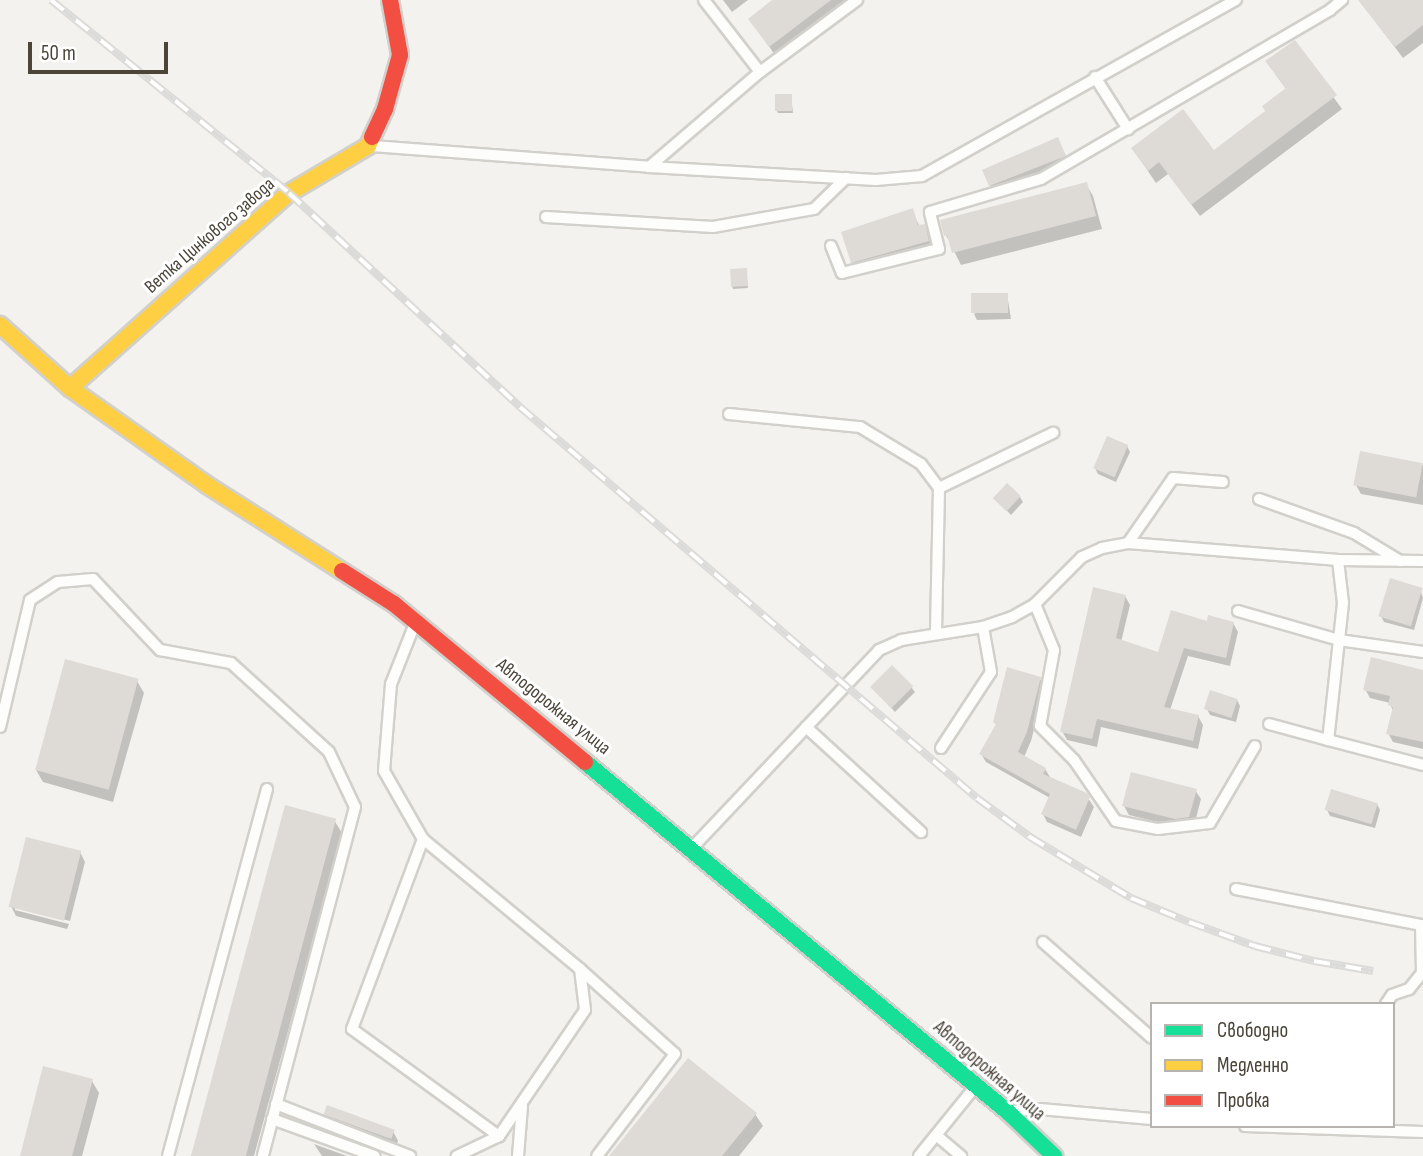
<!DOCTYPE html>
<html>
<head>
<meta charset="utf-8">
<style>
  body { margin:0 }
  #map { position:relative; width:1423px; height:1156px; overflow:hidden; background:#f4f2ee; font-family:"Sofia Sans Condensed",sans-serif }
  div>[style] { position:absolute }
  .shadow>* { inset:0; background:#0003 }
  .building>* { inset:0; background:#dedbd6; transform-origin:0 0 }
  .roads { filter:drop-shadow(2px 0 #d2d0cb) drop-shadow(-2px 0 #d2d0cb) drop-shadow(0 2px #d2d0cb) drop-shadow(0 -2px #d2d0cb) }
  .lane>* { height:10px; margin:-5px; padding:0 5px; transform-origin:5px; border-radius:5px; background:#fdfdfc }
  .fast>* { height:16px; margin:-8px; padding:0 8px; transform-origin:8px; border-radius:8px; background:#16e098 }
  .slow>* { height:16px; margin:-8px; padding:0 8px; transform-origin:8px; border-radius:8px; background:#ffcf43 }
  .jam>* { height:16px; margin:-8px; padding:0 8px; transform-origin:8px; border-radius:8px; background:#f24e42 }
  .rail>* { height:8px; margin-top:-4px; transform-origin:0; background:repeating-linear-gradient(90deg,#fff 0 16px,#dbdbda 0 32px); box-sizing:border-box; border-block:2px solid #dbdbda }
  span { translate:-50% -50%; white-space:nowrap; text-align:center; line-height:1.15; -webkit-text-stroke:6px #fff; paint-order:stroke }
  .street-label { font-size:19px; color:#4b4439 }
  .legend { position:absolute; left:1150px; top:1002px; width:245px; height:126px; box-sizing:border-box; background:#fff; border:2px solid #b7b4b0; margin:0; padding:9px 12px; list-style:none; font-size:21px; color:#4b4439 }
  .legend li { display:flex; align-items:center; gap:14px; height:35px }
  .legend b { width:35px; border:2px solid #b7b4b0 }
  .scale { position:absolute; left:28px; top:42px; width:140px; height:32px; box-sizing:border-box; border:4px solid #4b4439; border-top:0; padding-left:9px; font-size:21px; line-height:24px; white-space:nowrap; color:#4b4439; -webkit-text-stroke:5px #fff; paint-order:stroke }
</style>
</head>
<body>
<div id="map">
  <div class="shadow">
    <div style="clip-path:polygon(723px 0,748px 0,732px 12px)"></div>
    <div style="clip-path:polygon(775px 0,856px 0,777px 58px,750px 19px)"></div>
    <div style="clip-path:polygon(1359px 0,1423px 0,1423px 43px,1403px 58px)"></div>
    <div style="clip-path:polygon(1294px 42px,1342px 109px,1200px 216px,1168px 174px,1156px 183px,1133px 149px,1214px 152px,1267px 112px,1287px 90px,1275px 74px)"></div>
    <div style="clip-path:polygon(791px 96px,793px 113px,778px 113px,777px 111px)"></div>
    <div style="clip-path:polygon(1062px 148px,1069px 165px,995px 195px,984px 171px)"></div>
    <div style="clip-path:polygon(1086px 184px,1093px 196px,1102px 229px,961px 265px,946px 235px)"></div>
    <div style="clip-path:polygon(912px 211px,920px 227px,924px 226px,929px 235px,933px 250px,858px 271px,852px 262px)"></div>
    <div style="clip-path:polygon(746px 270px,748px 288px,733px 289px,732px 286px)"></div>
    <div style="clip-path:polygon(1007px 294px,1011px 319px,977px 320px,974px 314px)"></div>
    <div style="clip-path:polygon(1127px 446px,1130px 452px,1116px 482px,1098px 474px,1095px 468px)"></div>
    <div style="clip-path:polygon(1423px 465px,1423px 505px,1361px 494px,1356px 485px)"></div>
    <div style="clip-path:polygon(1020px 497px,1023px 502px,1011px 515px,995px 498px)"></div>
    <div style="clip-path:polygon(1420px 589px,1423px 598px,1414px 630px,1384px 622px,1381px 616px)"></div>
    <div style="clip-path:polygon(1125px 596px,1130px 605px,1121px 642px,1159px 654px,1208px 623px,1233px 623px,1238px 632px,1230px 666px,1188px 656px,1170px 710px,1198px 716px,1203px 725px,1198px 749px,1101px 727px,1097px 747px,1067px 740px,1062px 731px)"></div>
    <div style="clip-path:polygon(1423px 671px,1423px 749px,1393px 742px,1388px 733px,1393px 711px,1390px 703px,1370px 698px,1365px 689px)"></div>
    <div style="clip-path:polygon(1040px 679px,1045px 687px,1031px 741px,1024px 757px,1045px 769px,1050px 777px,1086px 795px,1094px 807px,1081px 837px,1047px 822px,1043px 814px,1050px 798px,986px 762px,981px 754px,997px 726px,994px 722px)"></div>
    <div style="clip-path:polygon(137px 681px,144px 693px,113px 802px,43px 782px,36px 770px)"></div>
    <div style="clip-path:polygon(872px 687px,911px 687px,915px 692px,895px 712px)"></div>
    <div style="clip-path:polygon(1237px 700px,1240px 706px,1236px 722px,1210px 715px,1207px 709px)"></div>
    <div style="clip-path:polygon(1195px 790px,1201px 799px,1194px 826px,1181px 828px,1129px 815px,1124px 806px)"></div>
    <div style="clip-path:polygon(1377px 804px,1380px 810px,1375px 828px,1330px 816px,1327px 810px)"></div>
    <div style="clip-path:polygon(334px 820px,342px 833px,254px 1156px,191px 1156px)"></div>
    <div style="clip-path:polygon(80px 852px,85px 862px,70px 921px,15px 907px,15px 910px,69px 924px,67px 929px,16px 916px,11px 906px)"></div>
    <div style="clip-path:polygon(92px 1081px,99px 1093px,82px 1156px,21px 1156px)"></div>
    <div style="clip-path:polygon(325px 1114px,393px 1131px,398px 1141px,395px 1148px,331px 1123px)"></div>
    <div style="clip-path:polygon(755px 1114px,763px 1126px,739px 1156px,611px 1156px)"></div>
    <div style="clip-path:polygon(314px 1144px,347px 1156px,322px 1156px)"></div>
  </div>
  <div class="building">
    <div style="clip-path:polygon(772px 0,831px 0,769px 47px,748px 19px)"></div>
    <div style="clip-path:polygon(1358px 0,1423px 0,1423px 25px,1395px 47px)"></div>
    <div style="clip-path:polygon(1295px 40px,1337px 95px,1191px 205px,1159px 162px,1148px 171px,1131px 148px,1183px 109px,1214px 150px,1265px 111px,1262px 106px,1286px 88px,1265px 61px)"></div>
    <div style="left:775px;top:94px;width:17px;height:17px"></div>
    <div style="clip-path:polygon(1058px 137px,1066px 156px,989px 186px,982px 170px)"></div>
    <div style="clip-path:polygon(1087px 182px,1096px 216px,952px 253px,947px 235px,944px 236px,940px 220px)"></div>
    <div style="clip-path:polygon(913px 208px,918px 225px,925px 224px,929px 241px,851px 263px,841px 232px)"></div>
    <div style="left:747px;top:268px;width:18px;height:17px;rotate:87deg"></div>
    <div style="left:1008px;top:293px;width:20px;height:37px;rotate:90deg"></div>
    <div style="left:1107px;top:436px;width:23px;height:35px;rotate:23deg"></div>
    <div style="left:1360px;top:451px;width:64px;height:35px;rotate:11deg"></div>
    <div style="left:1007px;top:483px;width:19px;height:21px;rotate:43deg"></div>
    <div style="left:1390px;top:578px;width:34px;height:40px;rotate:17deg"></div>
    <div style="clip-path:polygon(1093px 587px,1126px 595px,1116px 638px,1158px 652px,1171px 610px,1207px 621px,1208px 615px,1234px 622px,1226px 658px,1184px 648px,1164px 707px,1199px 715px,1193px 741px,1097px 719px,1092px 739px,1060px 732px)"></div>
    <div style="clip-path:polygon(1371px 657px,1423px 670px,1423px 742px,1386px 734px,1393px 707px,1388px 705px,1390px 696px,1363px 690px)"></div>
    <div style="left:65px;top:659px;width:76px;height:115px;rotate:15deg"></div>
    <div style="left:892px;top:665px;width:30px;height:31px;rotate:45deg"></div>
    <div style="clip-path:polygon(1007px 667px,1041px 677px,1027px 732px,1018px 752px,1046px 768px,1043px 774px,1087px 793px,1090px 797px,1076px 830px,1041px 814px,1050px 794px,979px 754px,996px 724px,993px 722px)"></div>
    <div style="left:1210px;top:690px;width:29px;height:20px;rotate:18deg"></div>
    <div style="clip-path:polygon(1131px 772px,1197px 789px,1189px 817px,1175px 819px,1122px 806px)"></div>
    <div style="left:1331px;top:789px;width:49px;height:22px;rotate:17deg"></div>
    <div style="left:285px;top:805px;width:53px;height:364px;rotate:15deg"></div>
    <div style="left:26px;top:837px;width:57px;height:72px;rotate:14deg"></div>
    <div style="clip-path:polygon(688px 1058px,757px 1113px,722px 1156px,609px 1156px)"></div>
    <div style="clip-path:polygon(43px 1066px,93px 1079px,72px 1156px,20px 1156px)"></div>
    <div style="left:327px;top:1105px;width:72px;height:10px;rotate:20deg"></div>
  </div>
  <div class="roads">
    <div class="lane">
      <div style="left:704px;top:0;width:91px;rotate:52.1deg"></div>
      <div style="left:1095px;top:77px;width:62px;rotate:57.6deg"></div>
      <div style="left:372px;top:146px;width:278px;rotate:4.3deg"></div>
      <div style="left:649px;top:167px;width:227px;rotate:3.3deg"></div>
      <div style="left:876px;top:180px;width:46px;rotate:-5deg"></div>
      <div style="left:922px;top:176px;width:360px;rotate:-29.3deg"></div>
      <div style="left:649px;top:167px;width:146px;rotate:-40.6deg"></div>
      <div style="left:760px;top:72px;width:121px;rotate:-36.6deg"></div>
      <div style="left:546px;top:217px;width:167px;rotate:3.4deg"></div>
      <div style="left:713px;top:227px;width:103px;rotate:-10.1deg"></div>
      <div style="left:814px;top:209px;width:45px;rotate:-44.1deg"></div>
      <div style="left:831px;top:246px;width:29px;rotate:68deg"></div>
      <div style="left:842px;top:273px;width:100px;rotate:-13.9deg"></div>
      <div style="left:939px;top:249px;width:38px;rotate:-104deg"></div>
      <div style="left:930px;top:212px;width:116px;rotate:-16.6deg"></div>
      <div style="left:1041px;top:179px;width:335px;rotate:-30.3deg"></div>
      <div style="left:1330px;top:10px;width:16px;rotate:-40deg"></div>
      <div style="left:729px;top:414px;width:132px;rotate:5.7deg"></div>
      <div style="left:860px;top:427px;width:71px;rotate:31.2deg"></div>
      <div style="left:921px;top:464px;width:30px;rotate:53deg"></div>
      <div style="left:939px;top:488px;width:146px;rotate:91.2deg"></div>
      <div style="left:939px;top:488px;width:127px;rotate:-25.8deg"></div>
      <div style="left:1259px;top:499px;width:101px;rotate:19.7deg"></div>
      <div style="left:1354px;top:533px;width:54px;rotate:31.3deg"></div>
      <div style="left:1128px;top:543px;width:79px;rotate:-55.3deg"></div>
      <div style="left:1173px;top:478px;width:50px;rotate:4.6deg"></div>
      <div style="left:1338px;top:560px;width:85px;rotate:0.7deg"></div>
      <div style="left:1035px;top:604px;width:50px;rotate:67.6deg"></div>
      <div style="left:1054px;top:650px;width:77px;rotate:100.4deg"></div>
      <div style="left:1040px;top:726px;width:48px;rotate:45deg"></div>
      <div style="left:1074px;top:760px;width:74px;rotate:55.5deg"></div>
      <div style="left:1116px;top:821px;width:43px;rotate:10.8deg"></div>
      <div style="left:1158px;top:829px;width:52px;rotate:-6.6deg"></div>
      <div style="left:1210px;top:823px;width:89px;rotate:-59.7deg"></div>
      <div style="left:1238px;top:611px;width:105px;rotate:16deg"></div>
      <div style="left:1339px;top:640px;width:85px;rotate:8.1deg"></div>
      <div style="left:414px;top:626px;width:62px;rotate:111.6deg"></div>
      <div style="left:391px;top:684px;width:87px;rotate:94.6deg"></div>
      <div style="left:384px;top:771px;width:78px;rotate:60.2deg"></div>
      <div style="left:423px;top:839px;width:204px;rotate:39.6deg"></div>
      <div style="left:580px;top:969px;width:41px;rotate:83deg"></div>
      <div style="left:585px;top:1010px;width:153px;rotate:124.3deg"></div>
      <div style="left:499px;top:1136px;width:47px;rotate:154.5deg"></div>
      <div style="left:0;top:727px;width:130px;rotate:-76.7deg"></div>
      <div style="left:30px;top:600px;width:33px;rotate:-33deg"></div>
      <div style="left:58px;top:582px;width:35px;rotate:-5deg"></div>
      <div style="left:93px;top:579px;width:98px;rotate:46.7deg"></div>
      <div style="left:160px;top:650px;width:72px;rotate:10.4deg"></div>
      <div style="left:231px;top:663px;width:132px;rotate:42.2deg"></div>
      <div style="left:329px;top:752px;width:61px;rotate:64.7deg"></div>
      <div style="left:355px;top:807px;width:361px;rotate:104.8deg"></div>
      <div style="left:806px;top:727px;width:156px;rotate:42.4deg"></div>
      <div style="left:1328px;top:740px;width:98px;rotate:14.7deg"></div>
      <div style="left:941px;top:748px;width:91px;rotate:-56.7deg"></div>
      <div style="left:991px;top:672px;width:46px;rotate:-100.1deg"></div>
      <div style="left:423px;top:839px;width:203px;rotate:110.5deg"></div>
      <div style="left:352px;top:1029px;width:182px;rotate:36.1deg"></div>
      <div style="left:692px;top:848px;width:272px;rotate:-46.6deg"></div>
      <div style="left:879px;top:650px;width:24px;rotate:-24deg"></div>
      <div style="left:901px;top:640px;width:83px;rotate:-9deg"></div>
      <div style="left:983px;top:627px;width:31px;rotate:-19deg"></div>
      <div style="left:1012px;top:617px;width:26px;rotate:-29deg"></div>
      <div style="left:1035px;top:604px;width:66px;rotate:-45deg"></div>
      <div style="left:1082px;top:557px;width:22px;rotate:-24deg"></div>
      <div style="left:1102px;top:548px;width:26px;rotate:-11deg"></div>
      <div style="left:1128px;top:543px;width:211px;rotate:4.6deg"></div>
      <div style="left:1338px;top:560px;width:43px;rotate:83.4deg"></div>
      <div style="left:1343px;top:603px;width:138px;rotate:96.2deg"></div>
      <div style="left:1328px;top:740px;width:61px;rotate:-164.8deg"></div>
      <div style="left:1236px;top:889px;width:188px;rotate:11deg"></div>
      <div style="left:1421px;top:925px;width:48px;rotate:88.8deg"></div>
      <div style="left:1422px;top:973px;width:21px;rotate:129deg"></div>
      <div style="left:1409px;top:989px;width:18px;rotate:161deg"></div>
      <div style="left:1392px;top:995px;width:11px;rotate:124deg"></div>
      <div style="left:1043px;top:942px;width:145px;rotate:41.4deg"></div>
      <div style="left:580px;top:969px;width:127px;rotate:41.8deg"></div>
      <div style="left:675px;top:1054px;width:128px;rotate:127.4deg"></div>
      <div style="left:276px;top:1104px;width:144px;rotate:21.2deg"></div>
      <div style="left:1014px;top:1111px;width:26px;rotate:-4deg"></div>
      <div style="left:1040px;top:1109px;width:112px;rotate:5.1deg"></div>
      <div style="left:272px;top:1119px;width:109px;rotate:19.8deg"></div>
      <div style="left:1245px;top:1126px;width:178px;rotate:1.9deg"></div>
      <div style="left:936px;top:1135px;width:33px;rotate:40deg"></div>
      <div style="left:168px;top:1156px;width:380px;rotate:-74.9deg"></div>
      <div style="left:518px;top:1156px;width:50px;rotate:-85.4deg"></div>
      <div style="left:919px;top:1156px;width:87px;rotate:-51deg"></div>
    </div>
    <div class="fast">
      <div style="left:585px;top:762px;width:549px;rotate:39.61deg"></div>
      <div style="left:1008px;top:1112px;width:64px;rotate:43.7deg"></div>
    </div>
    <div class="slow">
      <div style="left:0;top:325px;width:94px;rotate:42deg"></div>
      <div style="left:70px;top:388px;width:168px;rotate:35.3deg"></div>
      <div style="left:207px;top:485px;width:160px;rotate:32.5deg"></div>
      <div style="left:70px;top:388px;width:293px;rotate:-41.7deg"></div>
      <div style="left:289px;top:193px;width:92px;rotate:-30.7deg"></div>
      <div style="left:368px;top:146px;width:10px;rotate:-66deg"></div>
    </div>
    <div class="jam">
      <div style="left:372px;top:137px;width:31px;rotate:-65deg"></div>
      <div style="left:385px;top:109px;width:56px;rotate:-74.5deg"></div>
      <div style="left:400px;top:55px;width:56px;rotate:-100.3deg"></div>
      <div style="left:342px;top:571px;width:62px;rotate:32.4deg"></div>
      <div style="left:394px;top:604px;width:248px;rotate:39.6deg"></div>
    </div>
  </div>
  <div class="rail">
    <div style="left:51px;top:0;width:306px;rotate:39deg"></div>
    <div style="left:289px;top:193px;width:315px;rotate:42.8deg"></div>
    <div style="left:520px;top:407px;width:601px;rotate:40.55deg"></div>
    <div style="left:977px;top:798px;width:66px;rotate:36.3deg"></div>
    <div style="left:1030px;top:837px;width:118px;rotate:31.1deg"></div>
    <div style="left:1131px;top:898px;width:63px;rotate:22.5deg"></div>
    <div style="left:1189px;top:922px;width:70px;rotate:20deg"></div>
    <div style="left:1255px;top:946px;width:61px;rotate:14.3deg"></div>
    <div style="left:1314px;top:961px;width:60px;rotate:9.6deg"></div>
  </div>
  <div class="street-label">
    <span style="left:210px;top:236px;rotate:-41deg">Ветка Цинкового завода</span>
    <span style="left:553px;top:707px;rotate:39deg">Автодорожная улица</span>
    <span style="left:989px;top:1071px;rotate:41deg">Автодорожная улица</span>
  </div>
  <ul class="legend">
  <li><b style="height:9px;background:#16e098"></b>Свободно</li>
  <li><b style="height:9px;background:#ffcf43"></b>Медленно</li>
  <li><b style="height:9px;background:#f24e42"></b>Пробка</li>
  </ul>
  <div class="scale">50 m</div>
</div>
</body>
</html>
